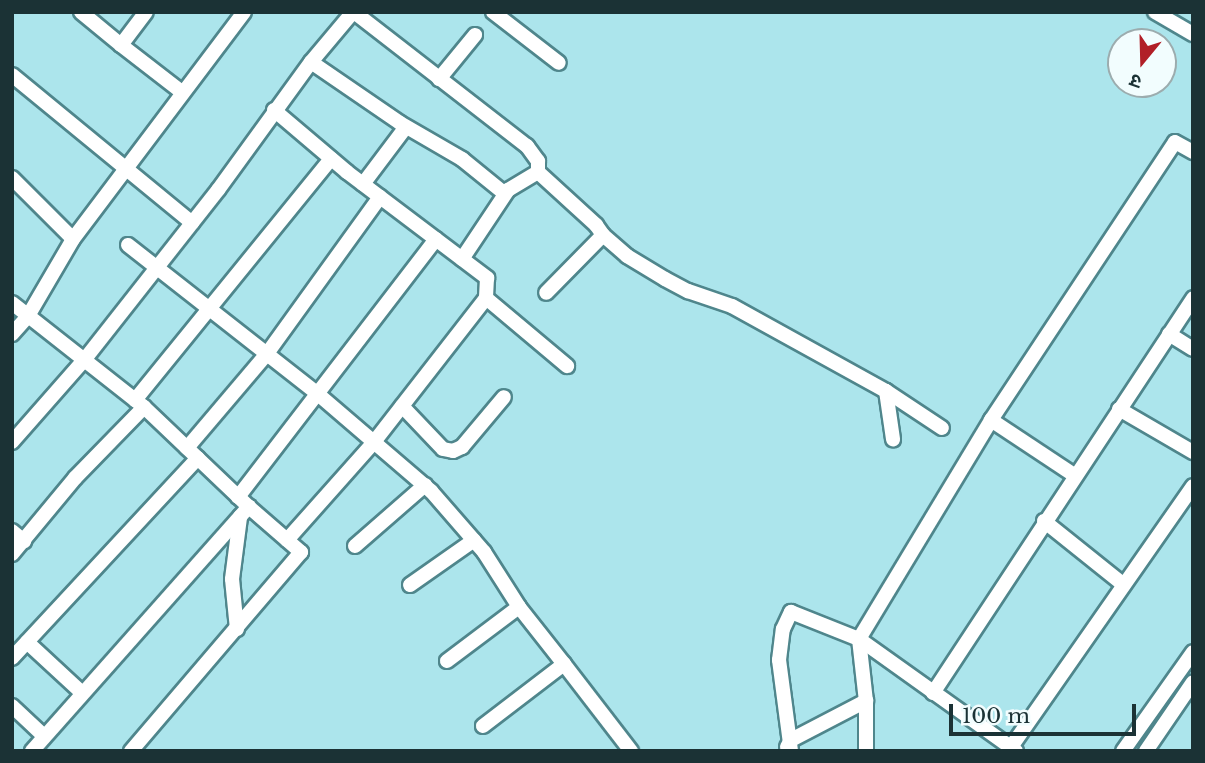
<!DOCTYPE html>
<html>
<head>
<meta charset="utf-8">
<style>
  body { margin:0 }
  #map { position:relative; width:1205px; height:763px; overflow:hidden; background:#ace5ec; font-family:"Libre Baskerville","Noto Sans Devanagari",serif }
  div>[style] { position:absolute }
  .roads { filter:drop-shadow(2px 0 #4f868c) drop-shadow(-2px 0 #4f868c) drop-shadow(0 2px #4f868c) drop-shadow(0 -2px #4f868c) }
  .street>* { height:14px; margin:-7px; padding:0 7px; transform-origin:7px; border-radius:7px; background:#fff }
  span { translate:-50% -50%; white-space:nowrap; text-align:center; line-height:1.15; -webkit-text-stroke:5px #f2fdfe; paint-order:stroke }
  .frame { position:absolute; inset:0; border:14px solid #1b3235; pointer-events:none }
  .north { position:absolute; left:1107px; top:28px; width:70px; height:70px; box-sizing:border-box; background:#f2fdfe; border:2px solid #9cacae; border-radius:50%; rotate:199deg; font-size:19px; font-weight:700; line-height:28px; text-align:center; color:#1b3235 }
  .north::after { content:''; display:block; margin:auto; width:24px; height:32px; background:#b11f27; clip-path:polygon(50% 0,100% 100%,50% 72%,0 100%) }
  .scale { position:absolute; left:949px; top:704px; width:187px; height:32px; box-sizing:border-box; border:4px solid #1b3235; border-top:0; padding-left:9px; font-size:21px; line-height:24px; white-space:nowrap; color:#1b3235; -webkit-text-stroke:5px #f2fdfe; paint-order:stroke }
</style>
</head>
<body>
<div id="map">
  <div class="roads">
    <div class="street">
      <div style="left:81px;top:12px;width:52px;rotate:39.5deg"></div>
      <div style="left:121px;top:45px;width:41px;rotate:-52.9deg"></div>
      <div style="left:354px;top:12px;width:219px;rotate:37.8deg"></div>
      <div style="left:527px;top:146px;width:19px;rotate:54deg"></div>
      <div style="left:538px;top:161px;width:11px;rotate:90deg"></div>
      <div style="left:538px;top:172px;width:79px;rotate:42.4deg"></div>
      <div style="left:596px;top:225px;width:12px;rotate:55deg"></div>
      <div style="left:603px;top:235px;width:81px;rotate:134.5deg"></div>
      <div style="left:493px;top:12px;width:83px;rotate:37.7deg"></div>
      <div style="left:1155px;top:12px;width:44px;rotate:30.1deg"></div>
      <div style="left:121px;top:45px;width:78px;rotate:37.7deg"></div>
      <div style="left:311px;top:62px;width:108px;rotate:34.4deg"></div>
      <div style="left:400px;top:123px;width:72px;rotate:30.1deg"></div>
      <div style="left:462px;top:159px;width:55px;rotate:39.1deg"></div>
      <div style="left:12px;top:75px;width:233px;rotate:39.4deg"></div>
      <div style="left:439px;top:79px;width:57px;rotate:-50.7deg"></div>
      <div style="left:274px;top:110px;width:96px;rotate:40.3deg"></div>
      <div style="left:347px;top:172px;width:176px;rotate:37.1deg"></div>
      <div style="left:487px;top:278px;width:20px;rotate:93deg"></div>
      <div style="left:486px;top:298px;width:106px;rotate:40deg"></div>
      <div style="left:12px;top:178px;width:86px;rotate:45deg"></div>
      <div style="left:363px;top:184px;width:71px;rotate:-53deg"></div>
      <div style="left:603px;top:235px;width:32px;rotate:41deg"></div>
      <div style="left:627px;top:256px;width:44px;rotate:31.2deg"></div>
      <div style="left:665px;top:279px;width:26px;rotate:28deg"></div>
      <div style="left:688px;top:291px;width:46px;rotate:18.8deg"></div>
      <div style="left:732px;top:306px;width:176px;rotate:28.9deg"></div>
      <div style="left:886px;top:391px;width:49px;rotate:81.7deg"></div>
      <div style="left:128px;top:245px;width:243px;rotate:38.1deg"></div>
      <div style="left:319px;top:395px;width:148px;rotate:40.6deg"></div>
      <div style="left:431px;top:491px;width:81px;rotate:49deg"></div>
      <div style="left:484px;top:552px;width:65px;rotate:57.5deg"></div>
      <div style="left:519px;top:607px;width:73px;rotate:51.7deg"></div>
      <div style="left:564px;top:664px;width:102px;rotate:142.6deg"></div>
      <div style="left:462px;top:259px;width:83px;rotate:-56.3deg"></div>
      <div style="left:508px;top:190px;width:35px;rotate:-31deg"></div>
      <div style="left:12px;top:303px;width:168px;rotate:38.2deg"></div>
      <div style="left:144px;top:407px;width:145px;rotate:43.6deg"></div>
      <div style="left:249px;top:507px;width:69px;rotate:40.9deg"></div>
      <div style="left:301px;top:552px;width:262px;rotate:130.5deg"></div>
      <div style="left:12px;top:334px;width:24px;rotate:-48deg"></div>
      <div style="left:28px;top:316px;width:89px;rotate:-59.7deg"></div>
      <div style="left:73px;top:239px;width:284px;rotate:-53deg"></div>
      <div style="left:1169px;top:334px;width:28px;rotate:32deg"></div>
      <div style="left:886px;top:391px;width:67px;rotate:33.5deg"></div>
      <div style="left:135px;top:400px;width:311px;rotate:-50.9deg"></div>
      <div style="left:402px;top:406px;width:59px;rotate:46.4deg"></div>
      <div style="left:443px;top:449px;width:10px;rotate:11deg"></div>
      <div style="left:453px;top:451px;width:10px;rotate:-24deg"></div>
      <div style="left:462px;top:447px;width:65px;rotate:-50deg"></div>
      <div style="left:1119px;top:409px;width:86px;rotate:30.2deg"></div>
      <div style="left:991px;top:420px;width:100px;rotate:33.5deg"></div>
      <div style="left:12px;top:442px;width:111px;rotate:-48.7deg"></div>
      <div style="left:85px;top:359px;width:215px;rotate:-51.8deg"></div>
      <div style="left:218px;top:190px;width:158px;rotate:-54deg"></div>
      <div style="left:311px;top:62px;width:65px;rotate:-50deg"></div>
      <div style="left:187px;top:448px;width:122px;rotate:-49.7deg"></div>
      <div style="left:266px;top:355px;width:195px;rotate:-54.2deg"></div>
      <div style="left:238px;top:497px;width:325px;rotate:-52.5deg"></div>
      <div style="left:1044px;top:521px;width:102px;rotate:38.7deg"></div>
      <div style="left:12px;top:531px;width:16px;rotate:40deg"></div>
      <div style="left:287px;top:540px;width:131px;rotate:-48.4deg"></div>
      <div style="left:374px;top:442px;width:182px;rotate:-52.1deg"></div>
      <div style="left:355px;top:546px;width:93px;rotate:-41.1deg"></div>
      <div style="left:12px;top:554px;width:99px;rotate:-50.3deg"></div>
      <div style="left:75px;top:478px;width:99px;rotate:-45.8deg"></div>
      <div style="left:410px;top:585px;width:78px;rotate:-35.1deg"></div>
      <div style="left:237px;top:629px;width:50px;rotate:-95.7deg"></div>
      <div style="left:232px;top:579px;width:63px;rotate:-82.6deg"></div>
      <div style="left:27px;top:642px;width:75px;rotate:42.8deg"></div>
      <div style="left:12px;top:658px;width:273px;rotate:-47.1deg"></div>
      <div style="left:447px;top:661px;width:90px;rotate:-36.9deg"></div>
      <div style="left:564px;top:664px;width:110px;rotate:52.4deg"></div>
      <div style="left:933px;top:693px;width:473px;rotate:-56.6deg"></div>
      <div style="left:12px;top:706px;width:44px;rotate:43.2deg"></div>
      <div style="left:787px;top:747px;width:8px;rotate:-60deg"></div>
      <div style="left:791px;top:740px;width:85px;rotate:-27.5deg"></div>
      <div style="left:1011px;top:747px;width:318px;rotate:-55.1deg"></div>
      <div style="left:32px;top:751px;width:327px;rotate:-48.4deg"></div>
      <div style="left:791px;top:751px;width:92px;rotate:-97.5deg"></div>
      <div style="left:779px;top:660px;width:31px;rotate:-83deg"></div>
      <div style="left:783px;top:629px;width:19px;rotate:-65deg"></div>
      <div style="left:791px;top:612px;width:73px;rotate:21.7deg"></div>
      <div style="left:859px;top:639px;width:62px;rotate:83.6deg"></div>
      <div style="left:866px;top:701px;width:50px;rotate:90deg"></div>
      <div style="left:1016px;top:751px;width:193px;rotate:-144.5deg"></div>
      <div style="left:859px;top:639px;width:256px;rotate:-58.9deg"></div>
      <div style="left:991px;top:420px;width:333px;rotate:-56.5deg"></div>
      <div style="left:1175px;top:142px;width:21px;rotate:29deg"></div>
      <div style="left:1123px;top:751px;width:121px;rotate:-54.7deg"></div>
      <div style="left:1146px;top:751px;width:83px;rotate:-55.7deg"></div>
    </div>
  </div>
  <div class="frame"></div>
  <div class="north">उ</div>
  <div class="scale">100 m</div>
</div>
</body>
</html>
